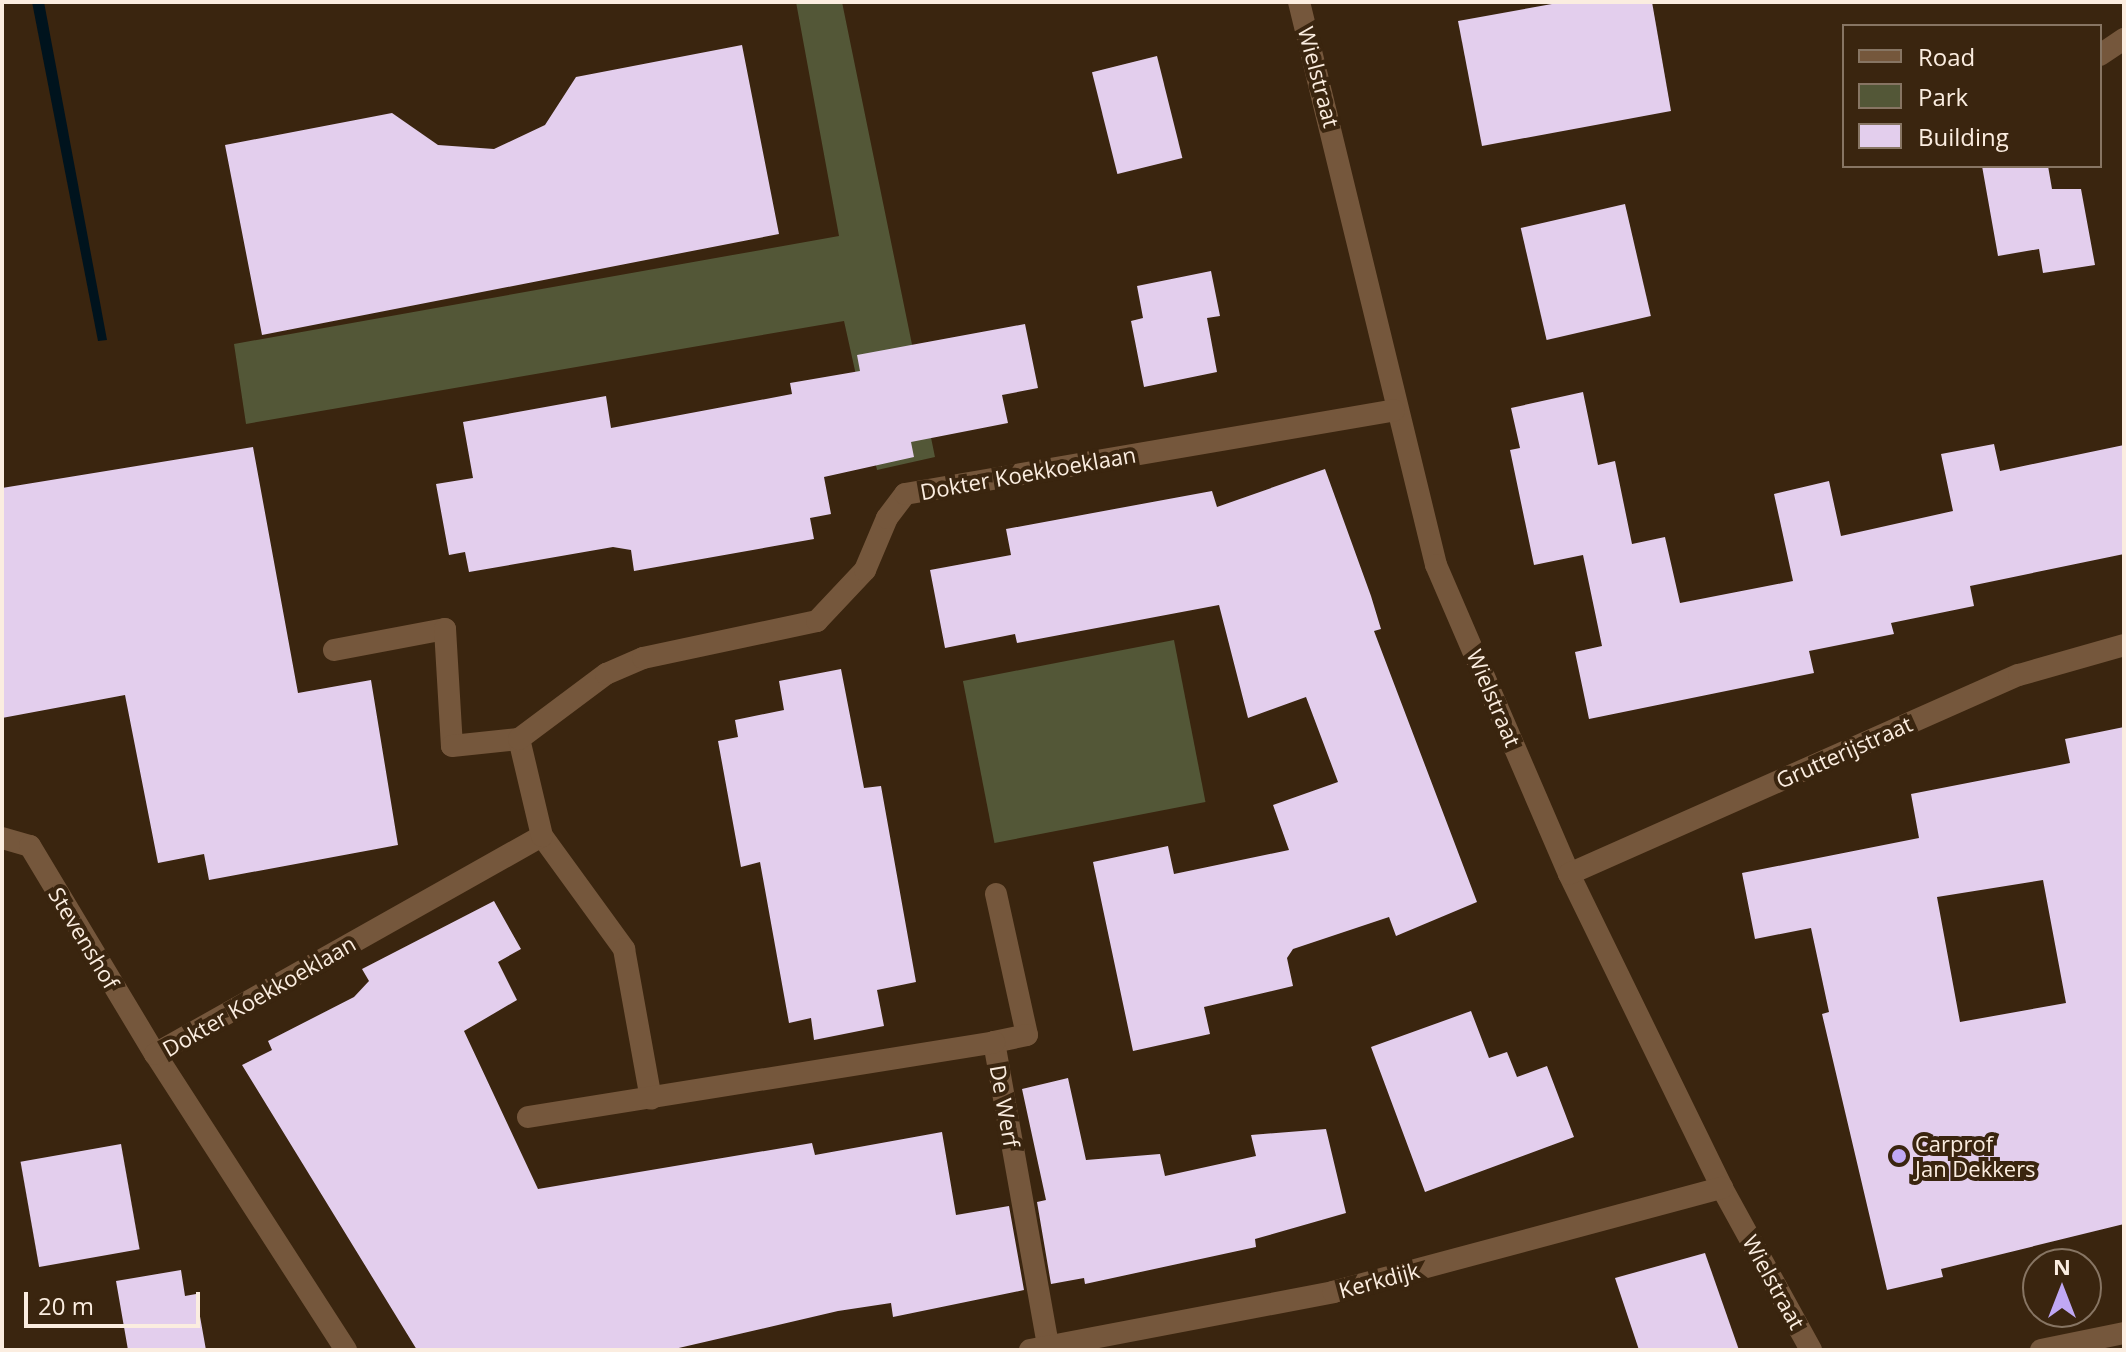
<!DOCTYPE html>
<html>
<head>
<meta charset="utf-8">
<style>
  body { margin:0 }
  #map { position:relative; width:2126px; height:1352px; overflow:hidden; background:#3a250f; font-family:"Open Sans",sans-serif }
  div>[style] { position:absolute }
  .green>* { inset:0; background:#535737; transform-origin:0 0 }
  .water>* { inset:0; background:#00131d }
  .building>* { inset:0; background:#e3ceed; transform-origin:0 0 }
  .service>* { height:22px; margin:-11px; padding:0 11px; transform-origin:11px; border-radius:11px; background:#75573c }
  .minor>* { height:22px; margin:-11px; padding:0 11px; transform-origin:11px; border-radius:11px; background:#75573c }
  .dots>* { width:22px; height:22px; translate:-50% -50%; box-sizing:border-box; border:4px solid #3a250f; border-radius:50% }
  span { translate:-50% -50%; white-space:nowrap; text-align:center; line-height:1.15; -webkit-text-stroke:8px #3a250f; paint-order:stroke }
  .street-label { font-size:22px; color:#fbede0 }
  .poi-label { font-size:22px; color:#fbede0 }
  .left { translate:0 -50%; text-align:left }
  .frame { position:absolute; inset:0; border:4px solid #fbede0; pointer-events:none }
  .legend { position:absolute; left:1842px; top:24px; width:260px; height:144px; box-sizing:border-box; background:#3a250f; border:2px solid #877563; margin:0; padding:10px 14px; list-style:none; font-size:24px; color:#fbede0 }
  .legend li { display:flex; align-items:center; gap:16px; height:40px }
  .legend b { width:40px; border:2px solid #877563 }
  .north { position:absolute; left:2022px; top:1248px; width:80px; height:80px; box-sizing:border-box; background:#3a250f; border:2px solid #877563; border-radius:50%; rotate:0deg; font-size:22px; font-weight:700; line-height:32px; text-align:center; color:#fbede0 }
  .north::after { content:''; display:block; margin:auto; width:28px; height:36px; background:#c0a8f4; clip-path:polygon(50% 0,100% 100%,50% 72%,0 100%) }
  .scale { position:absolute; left:24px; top:1292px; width:176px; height:36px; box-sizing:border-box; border:4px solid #fbede0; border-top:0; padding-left:10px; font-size:24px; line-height:28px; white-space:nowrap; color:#fbede0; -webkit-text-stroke:6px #3a250f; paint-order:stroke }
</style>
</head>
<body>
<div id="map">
  <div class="green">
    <div style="clip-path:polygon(796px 2px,842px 2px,935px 457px,877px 470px,844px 321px,246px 424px,234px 344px,839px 236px)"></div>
    <div style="left:1174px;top:640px;width:165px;height:215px;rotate:79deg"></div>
  </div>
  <div class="water">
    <div style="clip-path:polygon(32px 2px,44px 2px,107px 340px,98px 341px)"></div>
  </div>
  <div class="building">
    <div style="clip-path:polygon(1563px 2px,1652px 2px,1671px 111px,1482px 146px,1458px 21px)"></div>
    <div style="clip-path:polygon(742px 45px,779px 234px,262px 335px,225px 145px,392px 113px,438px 145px,494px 149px,545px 125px,576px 77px)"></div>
    <div style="left:1157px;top:56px;width:105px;height:67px;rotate:76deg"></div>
    <div style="clip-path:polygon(1982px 166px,2048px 166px,2052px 189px,2081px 189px,2095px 265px,2043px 273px,2039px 249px,1998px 256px)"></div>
    <div style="left:1625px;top:204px;width:115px;height:107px;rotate:77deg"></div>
    <div style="clip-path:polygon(1211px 271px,1220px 316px,1207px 318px,1217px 372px,1144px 387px,1131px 321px,1143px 318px,1137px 286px)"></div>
    <div style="clip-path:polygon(1025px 324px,1038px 388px,1002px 395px,1008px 423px,911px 442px,914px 457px,824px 477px,831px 514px,810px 518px,814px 539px,634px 571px,631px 550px,613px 547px,469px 572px,465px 552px,449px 555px,436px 484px,473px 478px,463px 422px,606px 396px,611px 428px,792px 394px,790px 383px,860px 371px,857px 355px)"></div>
    <div style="clip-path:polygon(1583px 392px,1598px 465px,1615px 461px,1632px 544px,1665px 537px,1680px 603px,1793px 581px,1774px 494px,1829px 481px,1841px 536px,1953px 511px,1941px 454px,1994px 444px,2000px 471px,2124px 445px,2124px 554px,1970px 586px,1974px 606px,1891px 623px,1894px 634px,1809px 651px,1814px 673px,1589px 719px,1575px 652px,1602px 646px,1583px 555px,1534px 565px,1510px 450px,1520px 448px,1511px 408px)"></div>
    <div style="clip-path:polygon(253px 447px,298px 693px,371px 680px,398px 845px,209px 880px,204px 854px,158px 863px,125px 695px,2px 718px,2px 488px)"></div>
    <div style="clip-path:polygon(1325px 469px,1371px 596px,1381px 629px,1374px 631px,1477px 902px,1396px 936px,1389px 917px,1293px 949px,1287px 958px,1293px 986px,1204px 1007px,1210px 1034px,1133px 1051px,1093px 862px,1168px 846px,1174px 874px,1289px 850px,1273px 805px,1338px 782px,1306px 697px,1248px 718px,1219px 605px,1017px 643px,1015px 634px,945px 648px,930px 570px,1011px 555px,1006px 529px,1212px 491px,1217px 507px)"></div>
    <div style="clip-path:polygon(841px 669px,864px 788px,881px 786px,916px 982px,877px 990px,884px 1026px,814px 1040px,811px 1018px,789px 1023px,760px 862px,741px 867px,718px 741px,738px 737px,735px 720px,784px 710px,779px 681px)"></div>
    <div style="clip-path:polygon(evenodd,2124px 727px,2124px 1224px,1941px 1269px,1943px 1277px,1887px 1290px,1822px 1014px,1829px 1012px,1811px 928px,1755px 939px,1742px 873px,1919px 838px,1911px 794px,2070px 763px,2065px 739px,2124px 727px,2043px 880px,2066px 1003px,1960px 1022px,1937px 897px,2043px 880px)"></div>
    <div style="clip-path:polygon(494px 901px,521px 949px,498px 962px,517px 1000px,464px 1031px,538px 1189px,812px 1143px,815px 1155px,942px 1132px,956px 1215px,1009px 1206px,1024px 1290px,893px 1317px,891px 1303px,838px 1311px,670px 1350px,417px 1350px,242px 1065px,272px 1050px,268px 1041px,354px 997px,369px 981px,362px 969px)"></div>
    <div style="clip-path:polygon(1471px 1011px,1489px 1058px,1507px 1052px,1517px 1077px,1547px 1066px,1574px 1137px,1425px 1192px,1371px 1047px)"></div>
    <div style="clip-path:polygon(1068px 1078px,1086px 1160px,1160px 1154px,1165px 1176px,1256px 1156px,1251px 1135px,1326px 1129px,1346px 1213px,1255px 1239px,1256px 1247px,1085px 1284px,1084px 1278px,1051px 1284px,1037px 1202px,1046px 1200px,1022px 1089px)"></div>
    <div style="left:121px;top:1144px;width:107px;height:102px;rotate:80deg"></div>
    <div style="clip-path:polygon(1705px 1253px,1739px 1350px,1639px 1350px,1615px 1278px)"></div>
    <div style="clip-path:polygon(181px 1270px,185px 1296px,196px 1294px,206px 1350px,128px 1350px,116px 1281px)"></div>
  </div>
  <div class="service">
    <div style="left:334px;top:650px;width:113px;rotate:-10.7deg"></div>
    <div style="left:445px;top:629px;width:117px;rotate:86.6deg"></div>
    <div style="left:452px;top:746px;width:67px;rotate:-6deg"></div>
    <div style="left:2041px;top:1350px;width:85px;rotate:-11.6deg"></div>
  </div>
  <div class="minor">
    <div style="left:1299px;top:2px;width:579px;rotate:76.32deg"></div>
    <div style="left:1436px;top:565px;width:336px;rotate:66.7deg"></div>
    <div style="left:1569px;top:874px;width:349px;rotate:64deg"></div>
    <div style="left:1722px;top:1188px;width:185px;rotate:61.2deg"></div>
    <div style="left:2100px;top:55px;width:29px;rotate:-34deg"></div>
    <div style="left:542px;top:836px;width:140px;rotate:54deg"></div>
    <div style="left:624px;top:949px;width:152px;rotate:79.8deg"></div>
    <div style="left:2px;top:838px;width:29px;rotate:16deg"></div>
    <div style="left:30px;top:846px;width:243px;rotate:59deg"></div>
    <div style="left:1569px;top:874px;width:492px;rotate:-23.9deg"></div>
    <div style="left:2019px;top:675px;width:109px;rotate:-15.9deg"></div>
    <div style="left:996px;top:894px;width:144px;rotate:77.6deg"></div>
    <div style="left:1027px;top:1035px;width:34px;rotate:168deg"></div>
    <div style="left:994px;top:1042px;width:309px;rotate:79.9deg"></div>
    <div style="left:528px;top:1117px;width:472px;rotate:-9.1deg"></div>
    <div style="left:346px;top:1350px;width:352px;rotate:-122.8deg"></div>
    <div style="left:155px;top:1054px;width:444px;rotate:-29.4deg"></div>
    <div style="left:542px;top:836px;width:100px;rotate:-103.3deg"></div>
    <div style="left:519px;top:739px;width:109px;rotate:-36.8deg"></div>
    <div style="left:606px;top:674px;width:40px;rotate:-23.4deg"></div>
    <div style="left:643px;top:658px;width:178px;rotate:-12deg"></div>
    <div style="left:817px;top:621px;width:70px;rotate:-46.7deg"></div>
    <div style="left:865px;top:570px;width:56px;rotate:-67.1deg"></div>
    <div style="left:887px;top:518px;width:30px;rotate:-53deg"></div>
    <div style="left:905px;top:494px;width:496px;rotate:-9.7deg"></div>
    <div style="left:1030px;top:1350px;width:309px;rotate:-10.8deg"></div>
    <div style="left:1333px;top:1292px;width:403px;rotate:-15deg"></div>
  </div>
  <div class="dots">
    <div style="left:1899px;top:1156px;background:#c0a8f4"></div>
  </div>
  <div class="street-label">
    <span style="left:1319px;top:77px;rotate:75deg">Wielstraat</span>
    <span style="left:1028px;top:473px;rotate:-10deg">Dokter Koekkoeklaan</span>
    <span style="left:1494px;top:698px;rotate:67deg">Wielstraat</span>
    <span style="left:1844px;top:752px;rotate:-24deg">Grutterijstraat</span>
    <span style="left:84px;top:938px;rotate:59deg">Stevenshof</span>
    <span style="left:259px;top:996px;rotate:-30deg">Dokter Koekkoeklaan</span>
    <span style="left:1005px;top:1106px;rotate:80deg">De Werf</span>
    <span style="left:1379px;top:1280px;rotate:-15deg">Kerkdijk</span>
    <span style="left:1774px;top:1282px;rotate:61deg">Wielstraat</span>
  </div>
  <div class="poi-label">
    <span class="left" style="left:1915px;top:1156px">Carprof<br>Jan Dekkers</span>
  </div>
  <div class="frame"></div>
  <ul class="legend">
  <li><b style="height:10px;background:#75573c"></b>Road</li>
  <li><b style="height:22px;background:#535737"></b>Park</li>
  <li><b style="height:22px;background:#e3ceed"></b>Building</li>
  </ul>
  <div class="north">N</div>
  <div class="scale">20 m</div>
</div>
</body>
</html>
